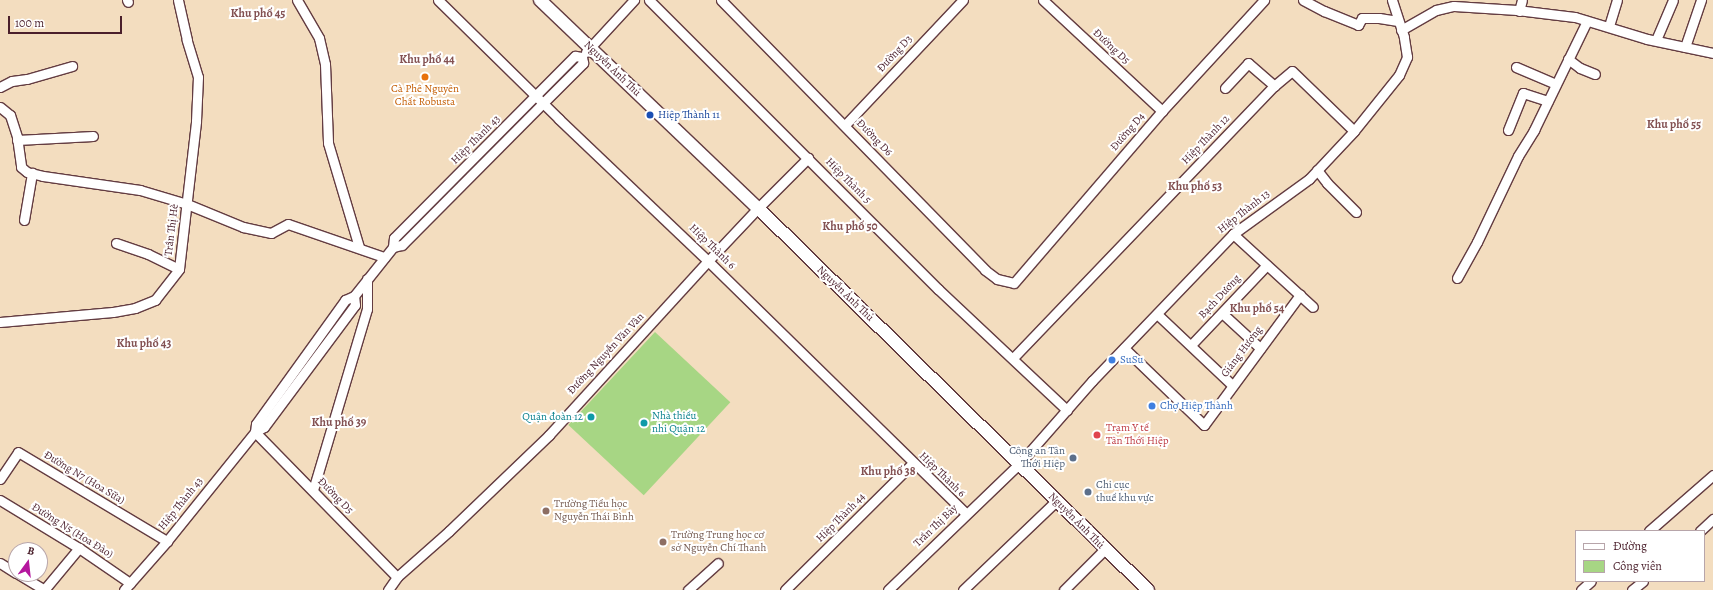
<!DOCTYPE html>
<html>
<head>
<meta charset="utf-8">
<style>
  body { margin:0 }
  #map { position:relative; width:1713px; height:590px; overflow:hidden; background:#f3ddbf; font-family:Alegreya,serif }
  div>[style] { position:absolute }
  .green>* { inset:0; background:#a7d684; transform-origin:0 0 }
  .roads { filter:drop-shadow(1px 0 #633c41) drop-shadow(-1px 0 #633c41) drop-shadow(0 1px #633c41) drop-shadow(0 -1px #633c41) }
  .minor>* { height:9px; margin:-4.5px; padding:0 4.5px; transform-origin:4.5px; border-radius:4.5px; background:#fff }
  .secondary>* { height:12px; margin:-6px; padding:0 6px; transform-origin:6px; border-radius:6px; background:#fff }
  .dots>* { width:11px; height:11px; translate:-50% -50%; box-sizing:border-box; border:2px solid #fff; border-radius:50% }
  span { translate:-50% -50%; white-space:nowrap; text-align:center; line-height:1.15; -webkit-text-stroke:4px #fff; paint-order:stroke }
  .street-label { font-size:11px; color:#4a1f2b }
  .food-label { font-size:11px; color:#c56008 }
  .transit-label { font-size:11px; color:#164399 }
  .left { translate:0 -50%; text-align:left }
  .shop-label { font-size:11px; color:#366cbe }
  .culture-label { font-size:11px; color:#0d838f }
  .right { translate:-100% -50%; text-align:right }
  .health-label { font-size:11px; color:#be3a42 }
  .service-label { font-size:11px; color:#4e5e75 }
  .education-label { font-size:11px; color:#785e54 }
  .neighbourhood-label { font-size:12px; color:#835152; font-weight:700 }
  .legend { position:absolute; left:1575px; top:530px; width:130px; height:52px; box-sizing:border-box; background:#fff; border:1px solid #b7a5aa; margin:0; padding:5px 7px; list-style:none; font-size:12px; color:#4a1f2b }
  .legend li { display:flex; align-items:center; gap:8px; height:20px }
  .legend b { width:20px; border:1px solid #b7a5aa }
  .north { position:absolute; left:8px; top:542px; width:40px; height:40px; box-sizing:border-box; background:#fff; border:1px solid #b7a5aa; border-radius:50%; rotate:15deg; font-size:11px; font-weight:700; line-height:16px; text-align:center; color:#4a1f2b }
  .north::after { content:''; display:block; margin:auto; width:14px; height:18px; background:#b5179e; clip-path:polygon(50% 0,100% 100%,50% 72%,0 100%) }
  .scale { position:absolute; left:8px; top:16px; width:114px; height:18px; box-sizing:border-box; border:2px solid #4a1f2b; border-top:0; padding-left:5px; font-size:12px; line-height:14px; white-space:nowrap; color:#4a1f2b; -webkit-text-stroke:3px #fff; paint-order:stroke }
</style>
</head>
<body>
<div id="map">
  <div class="green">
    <div style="left:655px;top:332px;width:103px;height:127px;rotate:43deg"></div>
  </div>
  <div class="roads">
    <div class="minor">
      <div style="left:127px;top:0;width:2px;rotate:63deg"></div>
      <div style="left:297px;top:0;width:44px;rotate:59.9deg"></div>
      <div style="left:319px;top:38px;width:27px;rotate:77deg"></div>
      <div style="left:325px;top:64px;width:79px;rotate:87.8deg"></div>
      <div style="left:328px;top:143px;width:109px;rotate:73.4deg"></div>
      <div style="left:438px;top:0;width:170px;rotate:44.5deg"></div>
      <div style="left:559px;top:119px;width:206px;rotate:43.6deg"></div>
      <div style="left:708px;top:261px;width:361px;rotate:44.4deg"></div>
      <div style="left:649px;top:0;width:409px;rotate:45deg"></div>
      <div style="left:938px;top:289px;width:177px;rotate:43.2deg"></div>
      <div style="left:721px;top:0;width:378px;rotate:45.6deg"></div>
      <div style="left:985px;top:270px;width:15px;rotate:37deg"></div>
      <div style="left:997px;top:279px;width:17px;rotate:13deg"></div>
      <div style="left:1014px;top:283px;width:227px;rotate:-49.3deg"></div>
      <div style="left:1162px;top:111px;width:151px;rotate:-47.4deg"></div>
      <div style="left:1043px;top:0;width:163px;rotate:43deg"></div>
      <div style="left:1303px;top:0;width:24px;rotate:28deg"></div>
      <div style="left:1324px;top:11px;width:37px;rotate:22deg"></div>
      <div style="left:1358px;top:25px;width:8px;rotate:-60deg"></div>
      <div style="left:1362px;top:18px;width:17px"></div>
      <div style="left:1379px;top:18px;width:19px;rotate:9deg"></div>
      <div style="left:1519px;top:11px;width:11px;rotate:-75deg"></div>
      <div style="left:1609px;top:26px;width:27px;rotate:-73deg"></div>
      <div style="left:1401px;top:30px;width:40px;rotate:-29.7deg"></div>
      <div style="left:1436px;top:10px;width:18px;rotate:-13deg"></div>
      <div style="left:1454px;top:6px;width:63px;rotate:3.6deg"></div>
      <div style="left:1517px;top:10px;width:58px;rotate:6.9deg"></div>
      <div style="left:1575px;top:17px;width:75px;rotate:17deg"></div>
      <div style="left:1647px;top:39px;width:67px;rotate:12deg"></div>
      <div style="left:1656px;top:40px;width:43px;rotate:-67deg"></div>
      <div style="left:1685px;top:47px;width:50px;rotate:-71.2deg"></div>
      <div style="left:586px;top:52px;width:71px;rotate:-47.3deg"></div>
      <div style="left:1568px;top:59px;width:15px;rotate:37deg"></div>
      <div style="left:1580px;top:68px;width:16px;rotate:22deg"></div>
      <div style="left:1516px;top:67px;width:43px;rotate:23deg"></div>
      <div style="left:0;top:87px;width:13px;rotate:-27deg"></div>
      <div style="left:12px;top:81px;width:15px;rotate:-8deg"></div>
      <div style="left:27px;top:79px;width:47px;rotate:-16.1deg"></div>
      <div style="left:1225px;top:88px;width:34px;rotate:-47deg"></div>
      <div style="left:1248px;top:63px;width:35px;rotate:41deg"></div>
      <div style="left:0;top:107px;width:13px;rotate:39deg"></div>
      <div style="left:10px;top:115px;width:23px;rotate:72deg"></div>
      <div style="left:17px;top:137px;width:30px;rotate:82deg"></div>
      <div style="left:21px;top:167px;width:8px;rotate:40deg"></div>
      <div style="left:27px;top:172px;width:16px;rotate:14deg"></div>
      <div style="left:43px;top:176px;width:98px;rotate:8.2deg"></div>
      <div style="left:140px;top:190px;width:49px;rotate:16.6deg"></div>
      <div style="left:187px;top:204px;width:61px;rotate:22.3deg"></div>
      <div style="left:243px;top:227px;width:29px;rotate:12deg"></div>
      <div style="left:271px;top:233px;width:19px;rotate:-28deg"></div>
      <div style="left:288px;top:224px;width:102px;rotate:19deg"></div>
      <div style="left:845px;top:125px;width:172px;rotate:-46.7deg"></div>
      <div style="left:1508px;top:130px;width:40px;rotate:-68deg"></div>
      <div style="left:1523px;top:93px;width:26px;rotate:18deg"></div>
      <div style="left:17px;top:140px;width:76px;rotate:-3deg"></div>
      <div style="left:1317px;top:170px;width:16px;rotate:52deg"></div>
      <div style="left:1327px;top:183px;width:41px;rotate:45deg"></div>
      <div style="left:24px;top:220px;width:48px;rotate:-80.3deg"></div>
      <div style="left:1233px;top:234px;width:108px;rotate:42.4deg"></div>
      <div style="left:116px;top:243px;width:34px;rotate:19deg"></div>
      <div style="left:148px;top:254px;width:34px;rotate:26deg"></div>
      <div style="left:393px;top:247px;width:9px;rotate:-13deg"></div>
      <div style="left:402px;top:245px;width:200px;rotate:-45.2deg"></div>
      <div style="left:543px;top:103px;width:57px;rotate:-45deg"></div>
      <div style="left:583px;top:63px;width:6px;rotate:-99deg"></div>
      <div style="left:1457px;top:278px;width:41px;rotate:-60.9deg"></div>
      <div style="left:1477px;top:242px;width:95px;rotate:-64.5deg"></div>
      <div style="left:1518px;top:156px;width:31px;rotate:-58deg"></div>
      <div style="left:1534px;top:130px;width:121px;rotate:-64.1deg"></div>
      <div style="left:1222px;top:313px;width:52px;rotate:42.6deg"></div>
      <div style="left:1157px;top:314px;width:103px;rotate:43.4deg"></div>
      <div style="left:0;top:322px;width:113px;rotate:-5.1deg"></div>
      <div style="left:113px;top:312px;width:22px;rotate:-10deg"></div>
      <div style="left:135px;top:308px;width:22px;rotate:-22deg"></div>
      <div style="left:155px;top:300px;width:39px;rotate:-52deg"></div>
      <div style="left:179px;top:269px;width:149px;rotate:-83.4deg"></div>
      <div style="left:196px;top:121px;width:44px;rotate:-87.4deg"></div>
      <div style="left:198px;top:77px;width:39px;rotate:-107deg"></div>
      <div style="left:187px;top:40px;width:41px;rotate:-102.7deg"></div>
      <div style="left:1191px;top:345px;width:110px;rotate:-46.5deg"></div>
      <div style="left:1124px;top:348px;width:111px;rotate:43.9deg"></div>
      <div style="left:1204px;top:425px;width:162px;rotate:-53.6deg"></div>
      <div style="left:1013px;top:358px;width:377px;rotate:-46.2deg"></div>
      <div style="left:1274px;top:86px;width:23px;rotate:-40deg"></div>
      <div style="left:1292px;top:71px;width:86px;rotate:44.1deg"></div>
      <div style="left:255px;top:432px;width:8px;rotate:-83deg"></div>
      <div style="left:256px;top:424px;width:153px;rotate:-54.3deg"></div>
      <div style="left:345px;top:300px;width:10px;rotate:-24deg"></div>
      <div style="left:354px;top:296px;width:63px;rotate:-51.5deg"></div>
      <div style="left:393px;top:247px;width:9px;rotate:-84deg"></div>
      <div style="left:394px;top:238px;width:257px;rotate:-45.2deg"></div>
      <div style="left:575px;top:56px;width:7px;rotate:8deg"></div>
      <div style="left:255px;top:432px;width:203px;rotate:45.6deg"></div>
      <div style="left:0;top:479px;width:32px;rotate:-56deg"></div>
      <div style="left:18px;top:452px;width:174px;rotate:30.9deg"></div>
      <div style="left:313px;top:490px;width:189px;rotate:-73.4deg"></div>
      <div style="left:367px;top:309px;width:30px;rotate:-90deg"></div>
      <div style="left:0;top:500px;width:92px;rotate:31.3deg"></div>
      <div style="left:79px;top:548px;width:62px;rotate:34.5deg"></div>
      <div style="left:1649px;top:531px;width:85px;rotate:-41.2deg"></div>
      <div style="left:1700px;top:531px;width:18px;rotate:-43deg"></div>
      <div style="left:0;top:563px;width:19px;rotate:32deg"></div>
      <div style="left:18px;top:574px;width:31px;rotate:31deg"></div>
      <div style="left:44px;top:590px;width:55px;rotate:-50.2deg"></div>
      <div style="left:124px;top:590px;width:65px;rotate:-48.7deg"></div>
      <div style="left:167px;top:541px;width:140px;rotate:-51.1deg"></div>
      <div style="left:255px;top:432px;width:10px;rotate:-29deg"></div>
      <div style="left:264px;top:427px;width:152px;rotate:-53.3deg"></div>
      <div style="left:355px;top:305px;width:9px;rotate:-96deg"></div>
      <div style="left:388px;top:590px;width:16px;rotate:-55deg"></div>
      <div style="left:397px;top:577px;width:69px;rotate:-41.5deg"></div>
      <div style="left:449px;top:531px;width:139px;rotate:-43.8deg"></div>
      <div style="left:549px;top:435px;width:236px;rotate:-47.6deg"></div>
      <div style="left:708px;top:261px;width:73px;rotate:-46.7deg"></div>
      <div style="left:758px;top:208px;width:71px;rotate:-45deg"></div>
      <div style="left:688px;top:590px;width:40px;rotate:-42deg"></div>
      <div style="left:785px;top:590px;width:180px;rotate:-44.8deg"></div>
      <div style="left:888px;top:590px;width:182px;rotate:-43.9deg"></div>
      <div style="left:1019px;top:464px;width:111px;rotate:-48.7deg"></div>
      <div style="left:1092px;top:381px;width:204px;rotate:-46.2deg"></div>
      <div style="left:1233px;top:234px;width:94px;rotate:-35.9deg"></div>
      <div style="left:1309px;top:179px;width:66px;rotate:-46.8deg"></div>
      <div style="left:1354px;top:131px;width:72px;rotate:-51.2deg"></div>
      <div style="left:1399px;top:75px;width:20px;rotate:-66deg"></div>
      <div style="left:1407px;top:57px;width:20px;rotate:-99deg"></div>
      <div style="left:1404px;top:37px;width:39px;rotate:-108deg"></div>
      <div style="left:963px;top:590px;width:129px;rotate:-43.7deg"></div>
      <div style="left:1064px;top:590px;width:58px;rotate:-45deg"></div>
      <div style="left:1581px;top:590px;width:13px;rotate:-42deg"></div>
      <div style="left:1632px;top:590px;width:14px;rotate:-39deg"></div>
    </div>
    <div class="secondary">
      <div style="left:540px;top:0;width:301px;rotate:43.7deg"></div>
      <div style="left:758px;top:208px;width:546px;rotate:44.41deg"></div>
    </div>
  </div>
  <div class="dots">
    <div style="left:425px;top:77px;background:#e8710a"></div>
    <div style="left:650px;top:115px;background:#1a4fb4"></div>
    <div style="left:1112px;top:360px;background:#3f7fe0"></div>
    <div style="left:1152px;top:406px;background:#3f7fe0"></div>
    <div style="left:591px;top:417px;background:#0f9aa8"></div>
    <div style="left:644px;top:423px;background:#0f9aa8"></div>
    <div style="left:1097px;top:435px;background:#e0444e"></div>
    <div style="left:1073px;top:458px;background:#5c6f8a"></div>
    <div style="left:1088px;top:492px;background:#5c6f8a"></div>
    <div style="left:546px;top:511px;background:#8d6e63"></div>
    <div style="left:663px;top:542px;background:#8d6e63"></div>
  </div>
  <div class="street-label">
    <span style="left:1111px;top:47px;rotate:43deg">Đường D5</span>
    <span style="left:895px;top:54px;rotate:-47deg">Đường D3</span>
    <span style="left:612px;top:69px;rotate:44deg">Nguyễn Ảnh Thủ</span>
    <span style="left:1128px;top:132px;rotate:-49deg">Đường D4</span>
    <span style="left:874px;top:138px;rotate:46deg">Đường D6</span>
    <span style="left:476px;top:140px;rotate:-45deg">Hiệp Thành 43</span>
    <span style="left:1206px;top:140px;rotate:-46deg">Hiệp Thành 12</span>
    <span style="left:848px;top:181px;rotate:45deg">Hiệp Thành 5</span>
    <span style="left:1244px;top:212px;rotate:-38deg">Hiệp Thành 13</span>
    <span style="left:172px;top:230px;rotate:-83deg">Trần Thị Hè</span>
    <span style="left:712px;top:247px;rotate:44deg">Hiệp Thành 6</span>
    <span style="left:845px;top:294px;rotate:44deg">Nguyễn Ảnh Thủ</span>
    <span style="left:1220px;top:297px;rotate:-47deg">Bạch Dương</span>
    <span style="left:1242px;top:352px;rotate:-53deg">Giáng Hương</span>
    <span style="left:606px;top:354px;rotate:-47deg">Đường Nguyễn Văn Vân</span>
    <span style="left:942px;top:475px;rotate:44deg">Hiệp Thành 6</span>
    <span style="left:84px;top:478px;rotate:31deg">Đường N7 (Hoa Sữa)</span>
    <span style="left:335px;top:496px;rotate:46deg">Đường D5</span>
    <span style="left:181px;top:504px;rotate:-51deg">Hiệp Thành 43</span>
    <span style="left:841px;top:518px;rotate:-45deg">Hiệp Thành 44</span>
    <span style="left:1076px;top:521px;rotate:45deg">Nguyễn Ảnh Thủ</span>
    <span style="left:936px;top:526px;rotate:-44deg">Trần Thị Bảy</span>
    <span style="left:72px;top:531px;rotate:32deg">Đường N5 (Hoa Đào)</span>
  </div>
  <div class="food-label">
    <span style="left:425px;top:96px">Cà Phê Nguyên<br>Chất Robusta</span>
  </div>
  <div class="transit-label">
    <span class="left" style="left:658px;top:115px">Hiệp Thành 11</span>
  </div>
  <div class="shop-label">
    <span class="left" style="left:1120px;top:360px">SuSu</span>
    <span class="left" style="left:1160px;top:406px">Chợ Hiệp Thành</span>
  </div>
  <div class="culture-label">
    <span class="right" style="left:583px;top:417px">Quận đoàn 12</span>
    <span class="left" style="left:652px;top:423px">Nhà thiếu<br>nhi Quận 12</span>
  </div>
  <div class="health-label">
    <span class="left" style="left:1106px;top:435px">Trạm Y tế<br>Tân Thới Hiệp</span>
  </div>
  <div class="service-label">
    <span class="right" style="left:1065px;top:458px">Công an Tân<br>Thới Hiệp</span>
    <span class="left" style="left:1096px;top:492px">Chi cục<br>thuế khu vực</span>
  </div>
  <div class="education-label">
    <span class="left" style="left:554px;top:511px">Trường Tiểu học<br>Nguyễn Thái Bình</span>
    <span class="left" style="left:671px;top:542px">Trường Trung học cơ<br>sở Nguyễn Chí Thanh</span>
  </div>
  <div class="neighbourhood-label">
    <span style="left:258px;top:14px">Khu phố 45</span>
    <span style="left:427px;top:60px">Khu phố 44</span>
    <span style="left:1674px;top:125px">Khu phố 55</span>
    <span style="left:1195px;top:187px">Khu phố 53</span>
    <span style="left:850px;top:227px">Khu phố 50</span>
    <span style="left:1257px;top:309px">Khu phố 54</span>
    <span style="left:144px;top:344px">Khu phố 43</span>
    <span style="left:339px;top:423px">Khu phố 39</span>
    <span style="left:888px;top:472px">Khu phố 38</span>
  </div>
  <ul class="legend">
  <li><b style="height:5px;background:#fff"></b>Đường</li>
  <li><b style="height:11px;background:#a7d684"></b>Công viên</li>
  </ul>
  <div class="north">B</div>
  <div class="scale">100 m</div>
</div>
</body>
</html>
